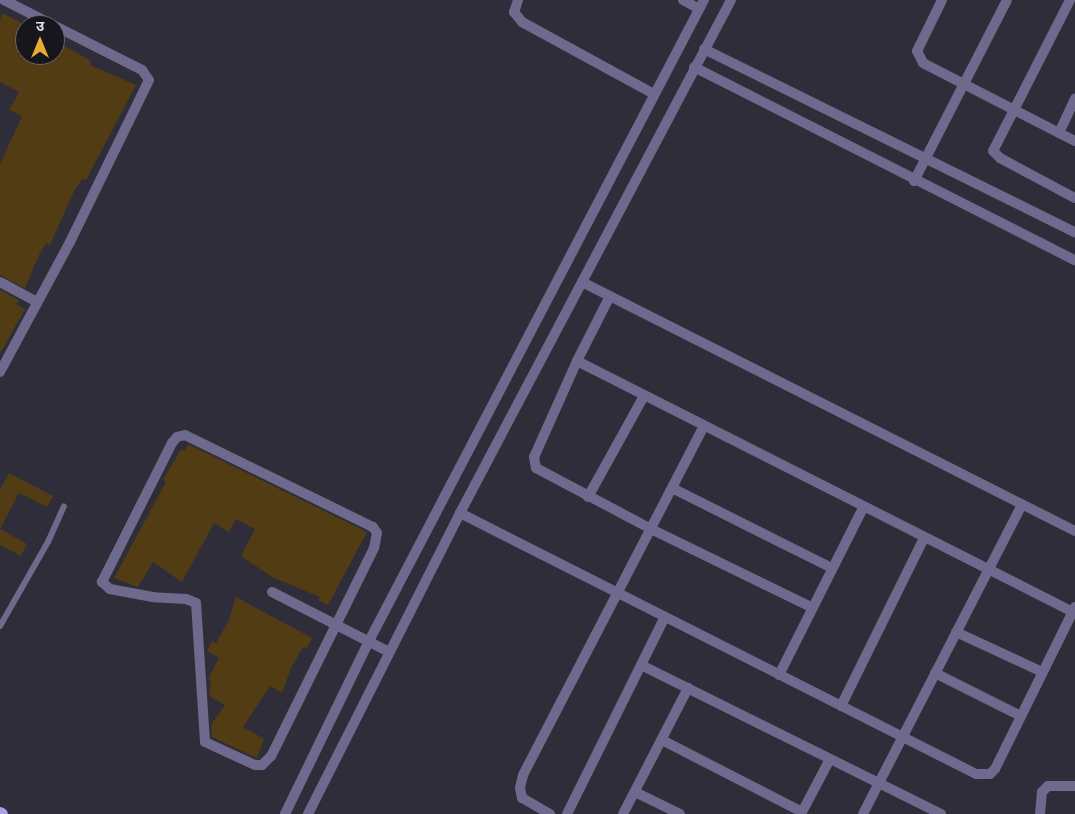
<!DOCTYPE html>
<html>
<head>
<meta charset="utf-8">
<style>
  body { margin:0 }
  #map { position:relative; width:1075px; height:814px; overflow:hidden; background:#2f2d39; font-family:Helvetica,"Noto Sans Devanagari",sans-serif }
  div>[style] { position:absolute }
  .building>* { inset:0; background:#523c13 }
  .service>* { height:6px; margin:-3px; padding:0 3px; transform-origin:3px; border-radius:3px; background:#6f698d }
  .minor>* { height:10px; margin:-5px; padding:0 5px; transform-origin:5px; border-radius:5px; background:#6f698d }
  .tertiary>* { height:10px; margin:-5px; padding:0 5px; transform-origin:5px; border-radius:5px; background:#6f698d }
  .primary>* { height:12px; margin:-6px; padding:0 6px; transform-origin:6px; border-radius:6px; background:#aea1ea }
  span { translate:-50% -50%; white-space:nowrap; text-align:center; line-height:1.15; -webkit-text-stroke:4.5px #17161c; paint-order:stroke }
  .north { position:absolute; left:15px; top:15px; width:50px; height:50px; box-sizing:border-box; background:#17161c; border:1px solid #67666d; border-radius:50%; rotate:0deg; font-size:14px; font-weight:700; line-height:20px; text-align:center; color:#e0dfe7 }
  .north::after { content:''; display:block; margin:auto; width:18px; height:22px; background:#e8ab37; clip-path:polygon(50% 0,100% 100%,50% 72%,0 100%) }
</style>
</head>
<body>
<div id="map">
  <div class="building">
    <div style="clip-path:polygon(3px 13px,25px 25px,25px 42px,18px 55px,55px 55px,55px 45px,59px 47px,61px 44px,91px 61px,90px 65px,136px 85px,86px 180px,82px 179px,74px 191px,50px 245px,46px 243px,39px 255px,25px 288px,0 275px,0 164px,22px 116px,9px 110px,19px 92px,0 82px,0 19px)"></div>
    <div style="clip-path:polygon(0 290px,19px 300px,16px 304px,25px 309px,0 354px)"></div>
    <div style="clip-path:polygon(188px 444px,367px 532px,328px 605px,318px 600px,320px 597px,274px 578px,241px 556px,255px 529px,236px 519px,229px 532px,214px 523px,182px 582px,153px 562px,138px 587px,114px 578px,166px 482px,163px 480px,169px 470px,181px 449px,185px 451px)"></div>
    <div style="clip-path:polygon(9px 473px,53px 496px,47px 507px,19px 493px,0 529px,0 490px)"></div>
    <div style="clip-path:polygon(0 529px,27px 544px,21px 556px,0 545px)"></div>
    <div style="clip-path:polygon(236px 597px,312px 638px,307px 648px,303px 647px,291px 668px,282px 693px,270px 686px,243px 727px,264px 739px,257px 758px,212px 737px,211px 725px,225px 705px,209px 696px,211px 681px,208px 679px,219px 658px,207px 651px,212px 641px,216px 643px,228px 622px)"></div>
  </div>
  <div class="service">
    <div style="left:0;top:626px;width:97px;rotate:-60.3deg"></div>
    <div style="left:48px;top:542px;width:39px;rotate:-66deg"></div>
  </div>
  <div class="minor">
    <div style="left:4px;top:0;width:55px;rotate:27deg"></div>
    <div style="left:518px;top:0;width:13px;rotate:108deg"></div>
    <div style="left:514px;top:12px;width:13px;rotate:51deg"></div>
    <div style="left:522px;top:22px;width:150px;rotate:28.6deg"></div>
    <div style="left:683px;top:0;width:18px;rotate:29deg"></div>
    <div style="left:942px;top:0;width:57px;rotate:116.1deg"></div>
    <div style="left:917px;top:51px;width:13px;rotate:63deg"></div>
    <div style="left:923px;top:63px;width:171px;rotate:27.2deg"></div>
    <div style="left:1070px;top:0;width:169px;rotate:117deg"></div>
    <div style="left:993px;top:151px;width:10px;rotate:45deg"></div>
    <div style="left:1000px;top:158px;width:85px;rotate:28.1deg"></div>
    <div style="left:704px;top:49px;width:414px;rotate:26.3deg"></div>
    <div style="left:694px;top:67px;width:427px;rotate:26.9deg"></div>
    <div style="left:1059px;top:133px;width:38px;rotate:-65deg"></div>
    <div style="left:914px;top:181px;width:203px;rotate:-62.8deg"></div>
    <div style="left:0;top:282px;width:42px;rotate:28.4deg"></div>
    <div style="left:582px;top:282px;width:552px;rotate:26.8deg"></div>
    <div style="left:610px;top:296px;width:73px;rotate:116.9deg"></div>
    <div style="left:577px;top:361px;width:105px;rotate:114.1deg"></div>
    <div style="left:534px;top:457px;width:11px;rotate:80deg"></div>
    <div style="left:536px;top:468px;width:130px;rotate:27.9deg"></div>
    <div style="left:651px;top:529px;width:178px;rotate:26deg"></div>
    <div style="left:577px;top:361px;width:556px;rotate:26.84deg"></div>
    <div style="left:0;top:372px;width:148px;rotate:-61.7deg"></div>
    <div style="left:70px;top:242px;width:180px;rotate:-64deg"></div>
    <div style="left:149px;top:80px;width:12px;rotate:-125deg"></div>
    <div style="left:142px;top:70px;width:97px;rotate:-153.2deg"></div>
    <div style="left:185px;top:435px;width:209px;rotate:26.1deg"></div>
    <div style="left:373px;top:527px;width:7px;rotate:56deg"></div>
    <div style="left:377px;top:533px;width:15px;rotate:101deg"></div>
    <div style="left:374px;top:548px;width:232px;rotate:116.3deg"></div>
    <div style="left:271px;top:756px;width:13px;rotate:135deg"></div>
    <div style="left:262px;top:765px;width:7px;rotate:180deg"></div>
    <div style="left:255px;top:765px;width:55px;rotate:-155.3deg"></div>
    <div style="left:205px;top:742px;width:139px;rotate:-93.7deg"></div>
    <div style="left:196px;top:603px;width:11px;rotate:-158deg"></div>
    <div style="left:186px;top:599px;width:33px;rotate:-177deg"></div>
    <div style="left:153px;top:597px;width:44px;rotate:-169.5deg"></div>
    <div style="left:110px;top:589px;width:11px;rotate:-139deg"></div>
    <div style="left:102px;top:582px;width:156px;rotate:-63.3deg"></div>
    <div style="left:172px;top:443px;width:8px;rotate:-50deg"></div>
    <div style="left:177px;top:437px;width:8px;rotate:-14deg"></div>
    <div style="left:672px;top:488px;width:179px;rotate:26.6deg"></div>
    <div style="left:588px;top:497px;width:115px;rotate:-61deg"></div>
    <div style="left:460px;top:513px;width:578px;rotate:26.83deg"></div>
    <div style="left:976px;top:774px;width:14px"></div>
    <div style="left:990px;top:774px;width:7px;rotate:-45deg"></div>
    <div style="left:995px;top:769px;width:181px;rotate:-63.7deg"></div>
    <div style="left:272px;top:592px;width:131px;rotate:27.1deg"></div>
    <div style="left:956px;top:632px;width:95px;rotate:24.9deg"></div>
    <div style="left:641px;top:665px;width:335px;rotate:26.4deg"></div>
    <div style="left:935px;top:673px;width:96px;rotate:26.6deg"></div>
    <div style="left:779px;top:675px;width:187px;rotate:-63.3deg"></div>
    <div style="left:841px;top:706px;width:187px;rotate:-63.7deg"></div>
    <div style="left:662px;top:740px;width:157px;rotate:27.2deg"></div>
    <div style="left:635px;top:792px;width:50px;rotate:26.1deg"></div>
    <div style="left:550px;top:814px;width:32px;rotate:-150deg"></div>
    <div style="left:522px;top:798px;width:10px;rotate:-101deg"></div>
    <div style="left:520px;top:788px;width:13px;rotate:-77deg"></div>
    <div style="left:523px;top:775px;width:393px;rotate:-62.6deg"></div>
    <div style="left:567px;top:814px;width:220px;rotate:-63.6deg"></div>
    <div style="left:623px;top:814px;width:142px;rotate:-62.7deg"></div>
    <div style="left:801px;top:814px;width:62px;rotate:-62.2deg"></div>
    <div style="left:863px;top:814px;width:348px;rotate:-62.8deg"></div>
    <div style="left:1040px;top:814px;width:22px;rotate:-85deg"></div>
    <div style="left:1042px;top:792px;width:8px;rotate:-45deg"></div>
    <div style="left:1048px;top:786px;width:27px"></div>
  </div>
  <div class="tertiary">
    <div style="left:285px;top:814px;width:192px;rotate:-64.1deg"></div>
    <div style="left:369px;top:641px;width:723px;rotate:-62.41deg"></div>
    <div style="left:308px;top:814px;width:337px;rotate:-63.2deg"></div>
    <div style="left:460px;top:513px;width:580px;rotate:-62.15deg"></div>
  </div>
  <div class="primary">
    <div style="left:0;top:813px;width:2px;rotate:27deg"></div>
  </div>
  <div class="north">उ</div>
</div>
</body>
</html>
